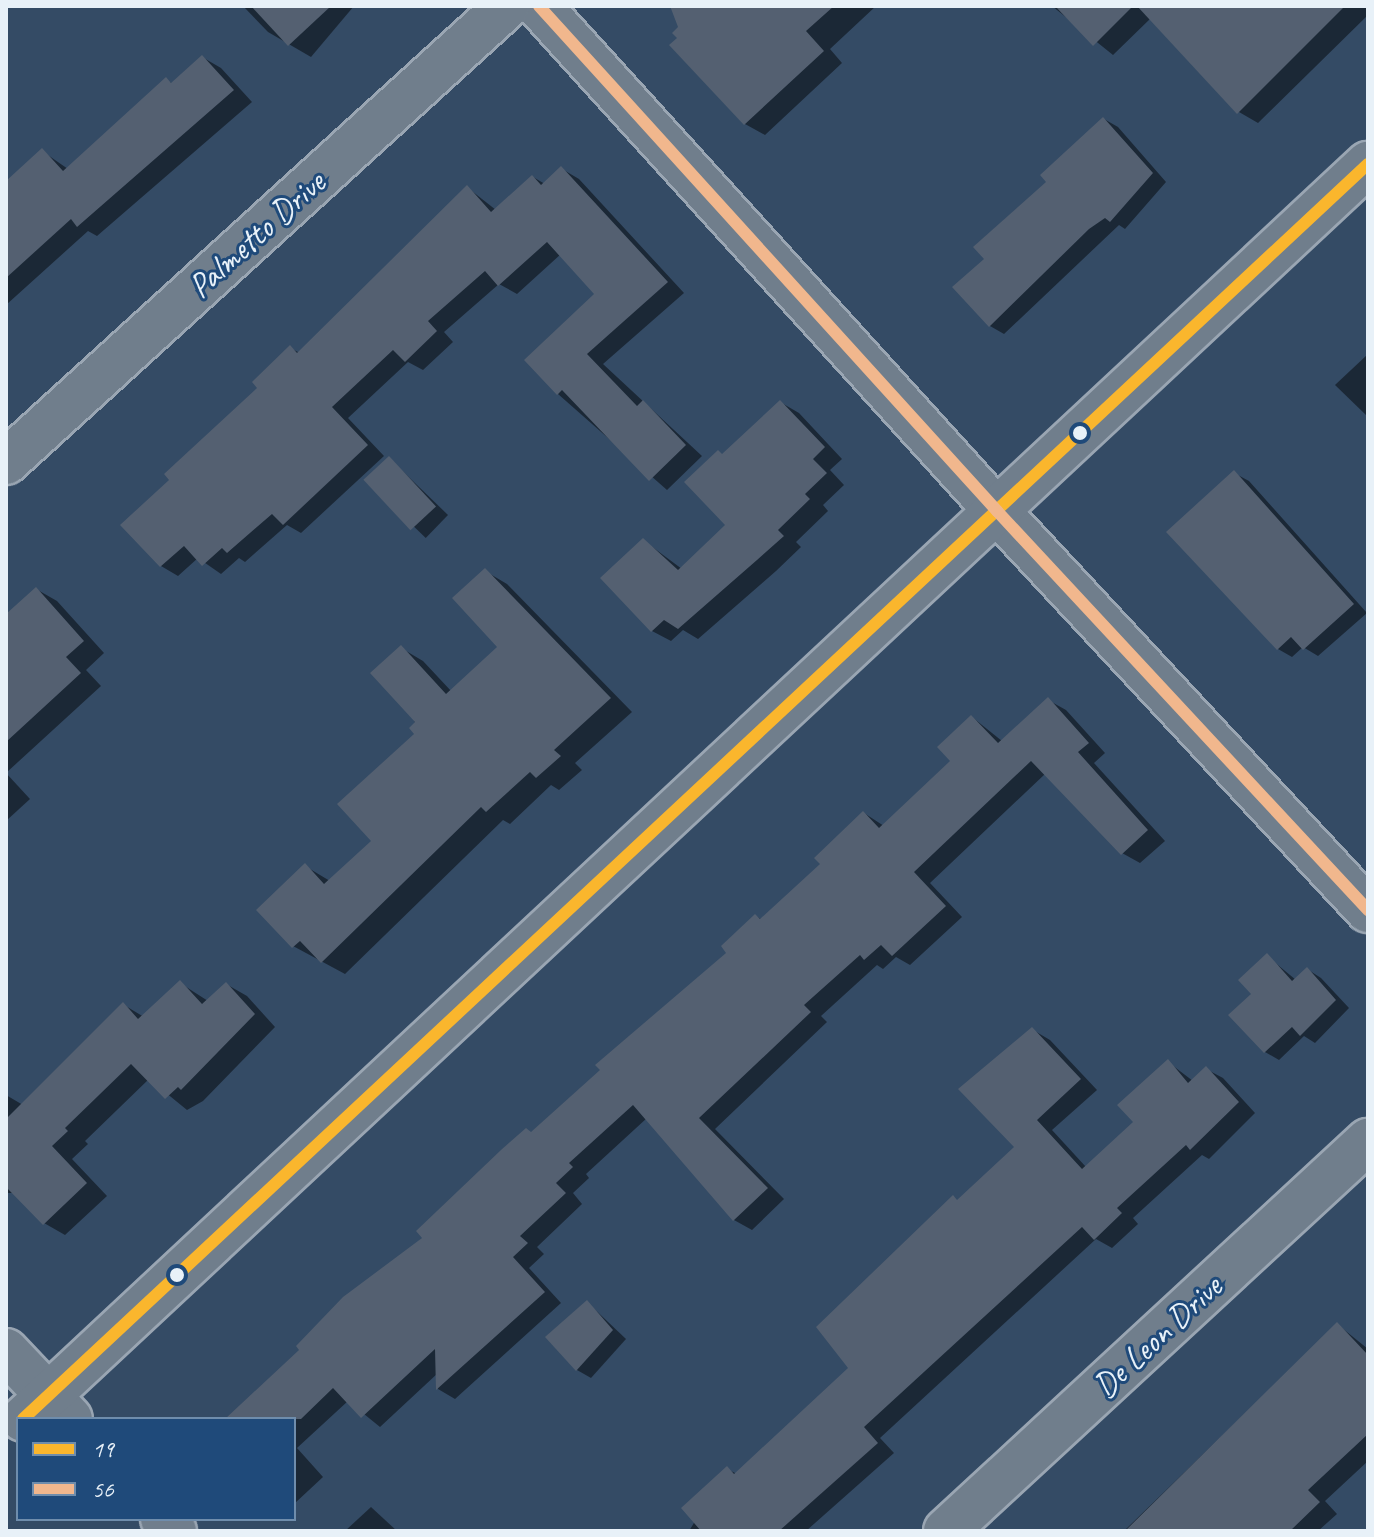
<!DOCTYPE html>
<html>
<head>
<meta charset="utf-8">
<style>
  body { margin:0 }
  #map { position:relative; width:1374px; height:1537px; overflow:hidden; background:#344b65; font-family:Caveat,sans-serif }
  div>[style] { position:absolute }
  .shadow>* { inset:0; background:#0007; transform-origin:0 0 }
  .building>* { inset:0; background:#546071; transform-origin:0 0 }
  .roads { filter:drop-shadow(2px 0 #9aa6b3) drop-shadow(-2px 0 #9aa6b3) drop-shadow(0 2px #9aa6b3) drop-shadow(0 -2px #9aa6b3) }
  .street>* { height:44px; margin:-22px; padding:0 22px; transform-origin:22px; border-radius:22px; background:#707e8c }
  .bus-1>* { height:12px; margin:-6px; padding:0 6px; transform-origin:6px; border-radius:6px; background:#fab62d }
  .bus-2>* { height:12px; margin:-6px; padding:0 6px; transform-origin:6px; border-radius:6px; background:#f1b78d }
  .dots>* { width:22px; height:22px; translate:-50% -50%; box-sizing:border-box; border:4px solid #1f4a7a; border-radius:50% }
  span { translate:-50% -50%; white-space:nowrap; text-align:center; line-height:1.15; -webkit-text-stroke:6px #1f4a7a; paint-order:stroke }
  .street-label { font-size:34px; color:#e8f1f8 }
  .frame { position:absolute; inset:0; border:8px solid #e8f1f8; pointer-events:none }
  .legend { position:absolute; left:16px; top:1417px; width:280px; height:104px; box-sizing:border-box; background:#1f4a7a; border:2px solid #6f8dac; margin:0; padding:10px 14px; list-style:none; font-size:24px; color:#e8f1f8 }
  .legend li { display:flex; align-items:center; gap:16px; height:40px }
  .legend b { width:40px; border:2px solid #6f8dac }
</style>
</head>
<body>
<div id="map">
  <div class="shadow">
    <div style="clip-path:polygon(243px 6px,354px 6px,311px 57px,268px 32px)"></div>
    <div style="clip-path:polygon(683px 6px,876px 6px,830px 49px,842px 63px,765px 135px,745px 124px,680px 38px)"></div>
    <div style="clip-path:polygon(1052px 6px,1368px 6px,1368px 15px,1258px 123px,1239px 112px,1151px 18px,1113px 55px)"></div>
    <div style="clip-path:polygon(202px 57px,221px 68px,252px 102px,97px 236px,88px 231px,6px 305px,6px 183px,42px 151px,68px 169px,166px 80px,173px 84px)"></div>
    <div style="clip-path:polygon(1104px 119px,1118px 127px,1166px 182px,1125px 229px,1119px 225px,1004px 334px,990px 326px,986px 259px)"></div>
    <div style="clip-path:polygon(562px 169px,579px 179px,684px 293px,603px 364px,702px 456px,667px 490px,558px 394px,597px 294px,561px 254px,517px 294px,499px 284px,444px 332px,453px 342px,423px 370px,408px 362px,348px 418px,384px 456px,301px 533px,287px 525px,245px 562px,239px 558px,221px 574px,198px 558px,178px 576px,161px 566px,172px 480px,260px 388px,290px 348px,300px 353px,468px 188px,496px 210px,533px 177px,545px 184px)"></div>
    <div style="clip-path:polygon(1368px 354px,1368px 417px,1335px 385px)"></div>
    <div style="clip-path:polygon(780px 402px,799px 413px,842px 459px,830px 470px,844px 485px,823px 505px,828px 511px,796px 542px,801px 547px,776px 571px,698px 639px,683px 630px,671px 641px,652px 631px,643px 540px,682px 569px,728px 525px,724px 456px)"></div>
    <div style="left:389px;top:458px;width:82px;height:32px;rotate:44deg"></div>
    <div style="clip-path:polygon(1234px 473px,1249px 481px,1367px 613px,1318px 656px,1303px 647px,1292px 657px,1278px 649px)"></div>
    <div style="clip-path:polygon(485px 571px,507px 584px,632px 712px,575px 763px,582px 770px,559px 790px,551px 785px,510px 824px,503px 820px,345px 974px,293px 946px,305px 866px,330px 881px,374px 841px,417px 734px,401px 648px,423px 661px,452px 692px,500px 647px)"></div>
    <div style="clip-path:polygon(36px 589px,57px 601px,104px 653px,86px 670px,101px 686px,6px 773px,6px 617px)"></div>
    <div style="clip-path:polygon(1048px 700px,1066px 710px,1105px 753px,1094px 763px,1165px 841px,1140px 863px,1122px 853px,1045px 774px,930px 883px,962px 917px,910px 965px,896px 957px,883px 969px,877px 965px,821px 1016px,827px 1022px,715px 1129px,784px 1199px,752px 1230px,734px 1220px,647px 1118px,586px 1174px,589px 1178px,573px 1193px,582px 1204px,537px 1247px,544px 1254px,529px 1268px,561px 1303px,455px 1399px,438px 1389px,438px 1373px,380px 1427px,348px 1401px,297px 1448px,323px 1477px,294px 1504px,294px 1419px,228px 1419px,729px 953px,756px 916px,762px 920px,822px 864px,864px 813px,884px 826px,953px 761px,972px 717px,1002px 741px)"></div>
    <div style="clip-path:polygon(6px 773px,30px 799px,6px 821px)"></div>
    <div style="clip-path:polygon(1267px 956px,1296px 980px,1307px 969px,1321px 978px,1349px 1008px,1315px 1043px,1304px 1036px,1279px 1060px,1265px 1052px,1254px 994px)"></div>
    <div style="clip-path:polygon(180px 983px,208px 1001px,226px 984px,247px 996px,275px 1027px,203px 1101px,187px 1110px,149px 1079px,85px 1141px,88px 1144px,72px 1159px,107px 1196px,65px 1235px,44px 1223px,14px 1193px,6px 1193px,6px 1095px,23px 1105px,124px 1005px,144px 1017px)"></div>
    <div style="clip-path:polygon(1033px 1030px,1050px 1040px,1097px 1090px,1052px 1130px,1086px 1167px,1136px 1123px,1168px 1062px,1193px 1081px,1206px 1069px,1223px 1078px,1255px 1113px,1209px 1159px,1202px 1155px,1133px 1218px,1138px 1224px,1112px 1248px,1096px 1239px,880px 1438px,894px 1453px,806px 1531px,689px 1531px,727px 1469px,737px 1474px,851px 1368px,953px 1198px,958px 1201px,1017px 1147px,961px 1089px)"></div>
    <div style="clip-path:polygon(587px 1302px,626px 1339px,591px 1378px,577px 1370px)"></div>
    <div style="clip-path:polygon(1337px 1324px,1368px 1349px,1368px 1461px,1325px 1501px,1337px 1514px,1318px 1531px,1124px 1531px)"></div>
    <div style="clip-path:polygon(371px 1507px,397px 1531px,345px 1531px)"></div>
  </div>
  <div class="building">
    <div style="clip-path:polygon(251px 6px,331px 6px,288px 46px)"></div>
    <div style="clip-path:polygon(670px 6px,834px 6px,806px 31px,824px 51px,744px 125px,669px 45px,677px 38px,672px 33px,678px 27px)"></div>
    <div style="clip-path:polygon(1055px 6px,1133px 6px,1093px 46px)"></div>
    <div style="clip-path:polygon(1137px 6px,1345px 6px,1237px 114px)"></div>
    <div style="clip-path:polygon(202px 55px,234px 90px,77px 227px,71px 219px,6px 278px,6px 181px,42px 148px,63px 171px,166px 77px,171px 83px)"></div>
    <div style="clip-path:polygon(1103px 117px,1153px 173px,1110px 222px,1105px 218px,1089px 229px,989px 327px,952px 287px,984px 259px,973px 247px,1046px 182px,1040px 175px)"></div>
    <div style="clip-path:polygon(561px 166px,668px 282px,587px 354px,637px 406px,643px 400px,686px 445px,649px 481px,562px 390px,557px 395px,524px 360px,594px 294px,547px 242px,498px 286px,485px 271px,428px 321px,437px 331px,405px 362px,393px 350px,332px 407px,368px 445px,283px 525px,272px 514px,227px 553px,222px 548px,202px 566px,184px 546px,160px 567px,120px 525px,169px 480px,164px 474px,257px 388px,252px 382px,290px 345px,297px 353px,467px 185px,491px 212px,532px 175px,541px 185px)"></div>
    <div style="clip-path:polygon(780px 400px,825px 447px,813px 459px,827px 473px,805px 494px,810px 499px,778px 530px,784px 536px,757px 560px,678px 629px,664px 620px,651px 632px,600px 578px,643px 538px,678px 570px,725px 525px,684px 482px,718px 450px,722px 454px)"></div>
    <div style="left:389px;top:456px;width:69px;height:35px;rotate:47deg"></div>
    <div style="clip-path:polygon(1234px 470px,1354px 604px,1303px 650px,1291px 637px,1277px 650px,1166px 532px)"></div>
    <div style="clip-path:polygon(485px 568px,611px 698px,554px 750px,561px 756px,536px 778px,530px 772px,486px 812px,481px 807px,321px 963px,300px 941px,292px 948px,256px 910px,305px 863px,324px 884px,371px 841px,337px 804px,414px 734px,409px 728px,415px 722px,370px 673px,401px 645px,446px 694px,497px 647px,452px 598px)"></div>
    <div style="clip-path:polygon(36px 587px,84px 641px,66px 657px,81px 673px,6px 742px,6px 614px)"></div>
    <div style="clip-path:polygon(1048px 697px,1089px 743px,1078px 752px,1148px 830px,1121px 855px,1031px 761px,914px 872px,946px 906px,892px 956px,881px 945px,864px 960px,860px 955px,804px 1005px,811px 1012px,699px 1118px,768px 1188px,733px 1221px,633px 1105px,569px 1163px,573px 1167px,556px 1183px,566px 1193px,520px 1236px,528px 1243px,513px 1257px,545px 1292px,436px 1390px,435px 1349px,361px 1418px,333px 1388px,301px 1419px,225px 1419px,299px 1350px,296px 1346px,343px 1297px,422px 1238px,416px 1231px,501px 1150px,526px 1128px,531px 1132px,600px 1070px,595px 1065px,726px 953px,721px 946px,755px 914px,760px 919px,820px 864px,814px 858px,863px 811px,879px 828px,950px 761px,937px 747px,971px 715px,998px 743px)"></div>
    <div style="clip-path:polygon(1267px 953px,1292px 981px,1307px 967px,1336px 1000px,1300px 1036px,1292px 1027px,1264px 1053px,1228px 1015px,1251px 994px,1238px 980px)"></div>
    <div style="clip-path:polygon(180px 980px,202px 1004px,226px 982px,255px 1014px,181px 1090px,178px 1087px,165px 1099px,131px 1064px,65px 1128px,68px 1131px,52px 1146px,87px 1183px,43px 1225px,6px 1187px,6px 1119px,123px 1002px,138px 1019px)"></div>
    <div style="clip-path:polygon(1032px 1027px,1081px 1079px,1037px 1120px,1082px 1169px,1133px 1122px,1117px 1105px,1168px 1059px,1188px 1083px,1206px 1066px,1239px 1102px,1190px 1150px,1186px 1145px,1117px 1208px,1122px 1213px,1094px 1240px,1082px 1227px,864px 1427px,878px 1443px,779px 1531px,701px 1531px,681px 1508px,727px 1466px,734px 1474px,848px 1368px,816px 1327px,953px 1195px,957px 1200px,1014px 1147px,958px 1089px)"></div>
    <div style="clip-path:polygon(587px 1300px,613px 1330px,576px 1371px,545px 1337px)"></div>
    <div style="clip-path:polygon(1337px 1322px,1368px 1355px,1368px 1434px,1308px 1490px,1320px 1502px,1290px 1531px,1125px 1531px)"></div>
  </div>
  <div class="roads">
    <div class="street">
      <div style="left:539px;top:6px;width:682px;rotate:47.79deg"></div>
      <div style="left:997px;top:511px;width:545px;rotate:47.08deg"></div>
      <div style="left:6px;top:462px;width:677px;rotate:-42.31deg"></div>
      <div style="left:6px;top:1351px;width:93px;rotate:46.7deg"></div>
      <div style="left:23px;top:1419px;width:1840px;rotate:-43.02deg"></div>
      <div style="left:163px;top:1519px;width:16px;rotate:47deg"></div>
      <div style="left:946px;top:1531px;width:575px;rotate:-42.74deg"></div>
    </div>
  </div>
  <div class="bus-1">
    <div style="left:23px;top:1419px;width:1840px;rotate:-43.02deg"></div>
  </div>
  <div class="bus-2">
    <div style="left:539px;top:6px;width:682px;rotate:47.79deg"></div>
    <div style="left:997px;top:511px;width:545px;rotate:47.08deg"></div>
  </div>
  <div class="dots">
    <div style="left:1080px;top:433px;background:#e8f1f8"></div>
    <div style="left:177px;top:1275px;background:#e8f1f8"></div>
  </div>
  <div class="street-label">
    <span style="left:256px;top:234px;rotate:-42deg">Palmetto Drive</span>
    <span style="left:1157px;top:1336px;rotate:-43deg">De Leon Drive</span>
  </div>
  <div class="frame"></div>
  <ul class="legend">
  <li><b style="height:10px;background:#fab62d"></b>19</li>
  <li><b style="height:10px;background:#f1b78d"></b>56</li>
  </ul>
</div>
</body>
</html>
